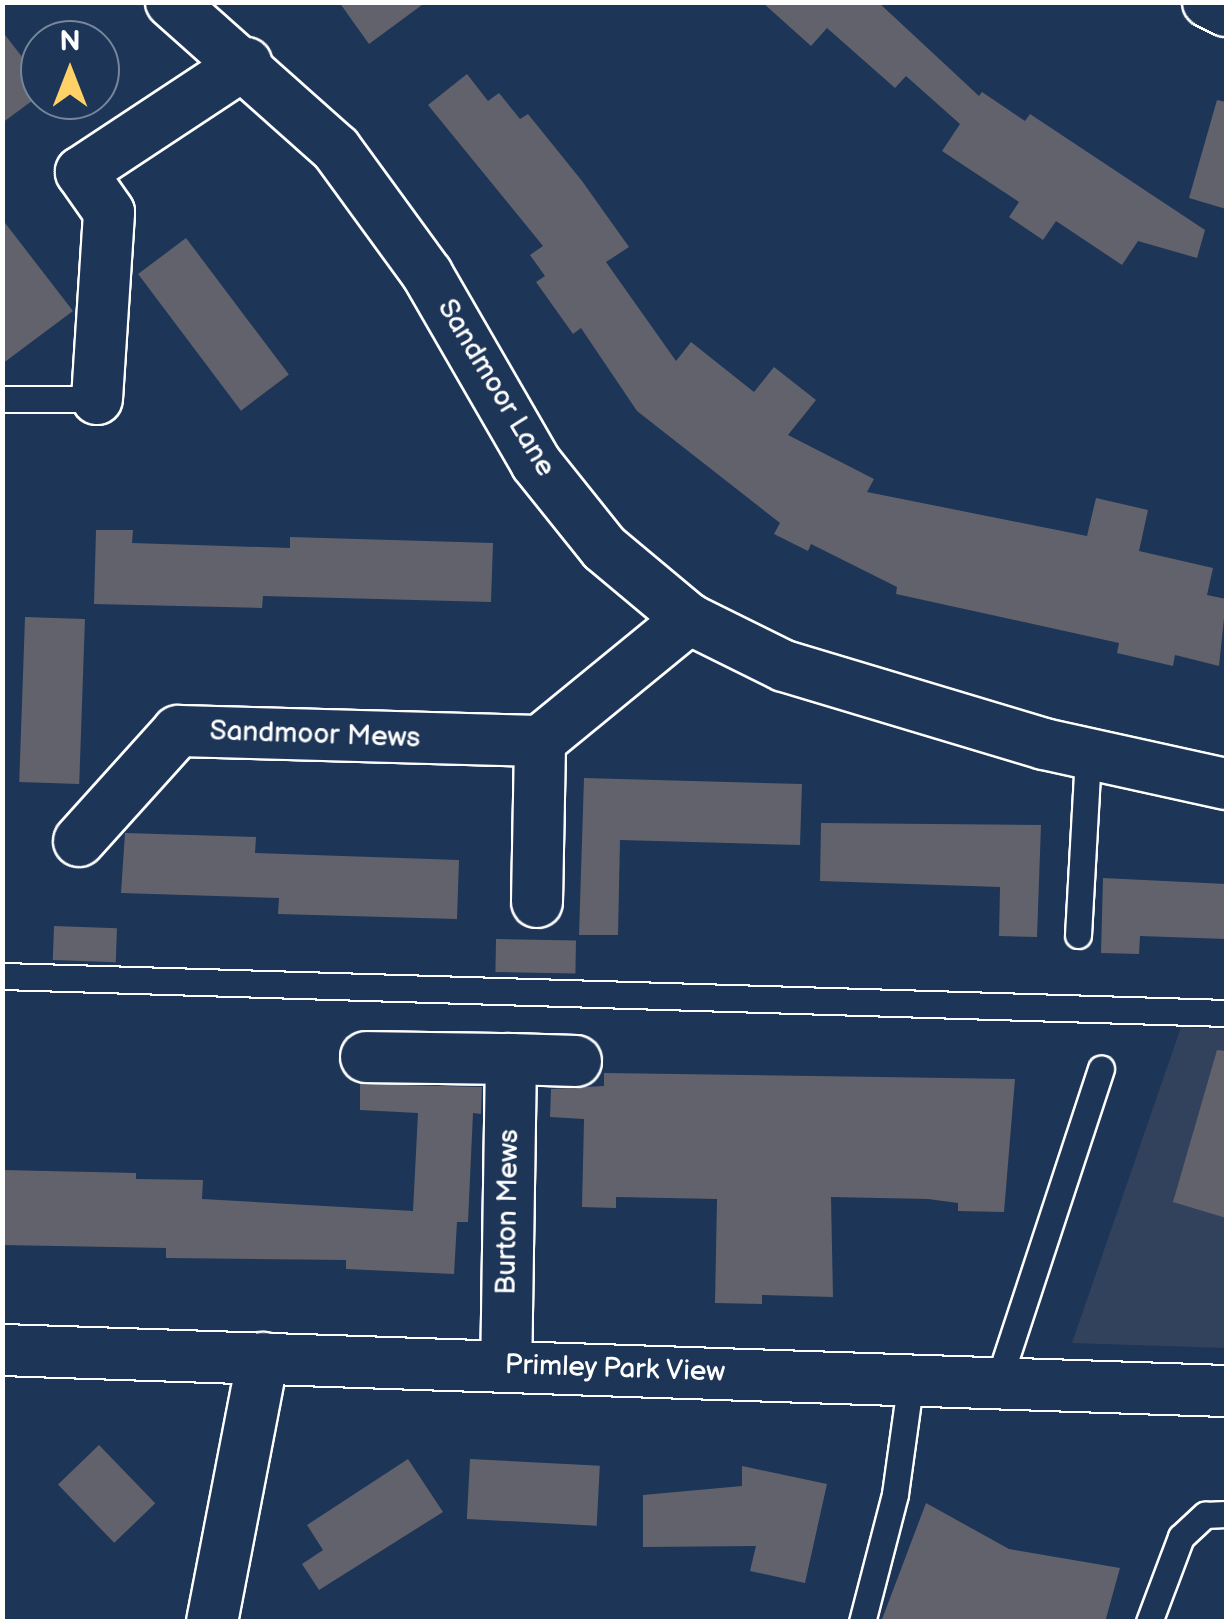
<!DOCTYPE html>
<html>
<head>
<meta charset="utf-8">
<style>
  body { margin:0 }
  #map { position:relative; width:1229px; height:1624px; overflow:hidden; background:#1d3557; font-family:"Balsamiq Sans",sans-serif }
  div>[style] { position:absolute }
  .built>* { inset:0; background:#32425d }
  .building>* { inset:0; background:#62626c; transform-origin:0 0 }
  .roads { filter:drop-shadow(2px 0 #fff) drop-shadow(-2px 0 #fff) drop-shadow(0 2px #fff) drop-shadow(0 -2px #fff) }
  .lane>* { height:25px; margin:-12.5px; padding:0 12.5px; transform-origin:12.5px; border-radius:12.5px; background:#1d3557 }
  .street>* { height:50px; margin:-25px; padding:0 25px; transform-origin:25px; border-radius:25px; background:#1d3557 }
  span { translate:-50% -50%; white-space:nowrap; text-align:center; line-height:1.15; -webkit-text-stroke:9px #1d3557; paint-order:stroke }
  .street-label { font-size:28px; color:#fff }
  .frame { position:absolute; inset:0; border:5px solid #fff; pointer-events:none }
  .north { position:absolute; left:20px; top:20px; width:100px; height:100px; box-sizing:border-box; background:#1d3557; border:2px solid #77869a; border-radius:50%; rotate:0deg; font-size:28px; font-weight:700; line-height:40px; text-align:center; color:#fff }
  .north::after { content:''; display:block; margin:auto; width:35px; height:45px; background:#ffd166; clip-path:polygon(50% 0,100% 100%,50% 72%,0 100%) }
</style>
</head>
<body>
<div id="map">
  <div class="built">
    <div style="clip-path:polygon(1181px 1027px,1226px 1029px,1226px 1348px,1072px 1343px)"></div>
  </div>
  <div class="building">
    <div style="clip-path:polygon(339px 2px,426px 2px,369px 44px)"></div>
    <div style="clip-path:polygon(762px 2px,878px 2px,979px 96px,982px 92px,1025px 121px,1030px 114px,1205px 230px,1197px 258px,1138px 241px,1122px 265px,1056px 221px,1043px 240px,1009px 217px,1019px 202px,942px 151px,960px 124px,906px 76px,895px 88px,827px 28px,811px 46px)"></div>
    <div style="clip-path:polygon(2px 31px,40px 80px,40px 95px,2px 123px)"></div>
    <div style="clip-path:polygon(467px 74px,488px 101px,499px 93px,520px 119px,528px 114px,582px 181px,629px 247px,606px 262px,676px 361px,691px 342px,754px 392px,774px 367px,816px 400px,788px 435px,874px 479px,867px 492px,1087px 536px,1096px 498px,1148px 510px,1139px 551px,1213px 568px,1207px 595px,1226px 599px,1219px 666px,1175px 655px,1173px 666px,1117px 653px,1119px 643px,896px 594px,897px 587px,811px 544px,808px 551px,774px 534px,780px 523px,637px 411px,581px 328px,573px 334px,536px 282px,545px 276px,530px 255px,543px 246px,428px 105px)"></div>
    <div style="clip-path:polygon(1217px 100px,1226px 102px,1226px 209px,1189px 198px)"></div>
    <div style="clip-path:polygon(2px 219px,73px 311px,2px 364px)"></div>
    <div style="left:186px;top:238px;width:171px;height:60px;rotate:53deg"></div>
    <div style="clip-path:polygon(96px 530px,133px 530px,132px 543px,290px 548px,290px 537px,493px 543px,491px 602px,263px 596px,262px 608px,94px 604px)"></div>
    <div style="left:25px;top:617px;width:60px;height:165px;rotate:2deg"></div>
    <div style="clip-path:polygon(584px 778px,802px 784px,800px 845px,620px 840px,618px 935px,579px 935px)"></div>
    <div style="clip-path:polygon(821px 823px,1041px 825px,1037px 937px,999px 936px,1000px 887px,820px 881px)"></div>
    <div style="clip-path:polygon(125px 833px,256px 837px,255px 853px,459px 860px,457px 919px,278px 914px,279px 898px,121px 893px)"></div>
    <div style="clip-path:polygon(1103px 878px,1226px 884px,1226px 939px,1140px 936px,1139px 954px,1101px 953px)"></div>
    <div style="left:54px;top:926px;width:63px;height:34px;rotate:2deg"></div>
    <div style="left:496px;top:939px;width:80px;height:33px;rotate:1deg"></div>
    <div style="clip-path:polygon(1217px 1050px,1226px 1051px,1226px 1218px,1173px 1202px)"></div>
    <div style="clip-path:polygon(604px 1073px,1015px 1079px,1004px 1212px,958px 1211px,958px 1203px,928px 1199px,831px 1197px,833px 1297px,762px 1295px,762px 1304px,715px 1303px,717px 1199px,616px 1197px,616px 1208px,582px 1207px,584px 1119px,550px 1117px,551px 1089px,604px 1086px)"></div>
    <div style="clip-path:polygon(360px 1084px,482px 1087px,481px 1114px,473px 1113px,468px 1222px,457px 1222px,454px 1274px,346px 1269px,346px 1260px,166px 1258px,166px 1248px,2px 1245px,2px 1170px,136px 1173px,136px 1179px,203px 1180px,202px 1199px,413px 1211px,418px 1113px,360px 1110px)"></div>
    <div style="left:99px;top:1445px;width:81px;height:57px;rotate:46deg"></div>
    <div style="clip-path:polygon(408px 1459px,443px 1512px,319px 1590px,302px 1564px,323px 1550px,307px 1525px)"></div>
    <div style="left:470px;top:1459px;width:130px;height:60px;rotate:3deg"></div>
    <div style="clip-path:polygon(742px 1466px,827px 1484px,805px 1583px,750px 1571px,756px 1546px,643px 1547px,643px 1495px,742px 1486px)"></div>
    <div style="clip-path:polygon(926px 1503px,1009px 1549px,1120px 1568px,1105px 1622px,881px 1622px)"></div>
  </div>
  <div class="roads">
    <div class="lane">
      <div style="left:2px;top:399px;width:95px"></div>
      <div style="left:1078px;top:935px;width:181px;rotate:-86.8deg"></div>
      <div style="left:2px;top:976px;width:1225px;rotate:1.73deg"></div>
      <div style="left:998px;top:1382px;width:330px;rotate:-71.8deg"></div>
      <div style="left:862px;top:1622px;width:132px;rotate:-75.5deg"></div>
      <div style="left:895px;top:1494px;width:116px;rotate:-82.1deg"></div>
      <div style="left:1149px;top:1622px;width:91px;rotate:-69.4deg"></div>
      <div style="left:1181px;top:1537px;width:33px;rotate:-43deg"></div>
      <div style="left:1205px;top:1515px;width:21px;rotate:-3deg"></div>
    </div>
    <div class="street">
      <div style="left:171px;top:2px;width:221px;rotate:41.7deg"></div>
      <div style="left:336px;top:149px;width:155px;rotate:53.9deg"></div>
      <div style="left:427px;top:274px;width:218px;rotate:60deg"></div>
      <div style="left:536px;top:463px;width:109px;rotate:51.3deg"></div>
      <div style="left:604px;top:548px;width:111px;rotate:39.9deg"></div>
      <div style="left:689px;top:619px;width:106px;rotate:26.3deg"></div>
      <div style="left:784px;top:666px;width:271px;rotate:16.7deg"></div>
      <div style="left:1044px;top:744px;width:186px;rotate:12.4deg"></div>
      <div style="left:1208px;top:2px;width:20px;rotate:27deg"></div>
      <div style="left:97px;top:399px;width:187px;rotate:-86.3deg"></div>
      <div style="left:109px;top:212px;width:49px;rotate:-125deg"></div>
      <div style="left:81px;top:172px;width:198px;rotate:-33.4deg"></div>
      <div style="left:79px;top:841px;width:148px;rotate:-48deg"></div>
      <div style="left:178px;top:731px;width:362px;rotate:1.6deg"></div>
      <div style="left:540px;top:741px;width:193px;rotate:-39.3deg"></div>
      <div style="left:537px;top:902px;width:161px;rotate:-88.9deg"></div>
      <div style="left:366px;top:1057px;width:145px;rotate:0.8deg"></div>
      <div style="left:511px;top:1059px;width:306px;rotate:90.9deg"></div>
      <div style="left:511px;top:1059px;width:65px;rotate:1.8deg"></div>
      <div style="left:2px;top:1350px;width:1225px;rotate:1.92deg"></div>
      <div style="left:212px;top:1622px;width:269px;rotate:-79.1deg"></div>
    </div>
  </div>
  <div class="street-label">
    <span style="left:496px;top:388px;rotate:59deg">Sandmoor Lane</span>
    <span style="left:315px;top:735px;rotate:2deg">Sandmoor Mews</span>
    <span style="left:508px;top:1212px;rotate:-89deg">Burton Mews</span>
    <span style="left:615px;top:1369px;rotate:2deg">Primley Park View</span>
  </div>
  <div class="frame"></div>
  <div class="north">N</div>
</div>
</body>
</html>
